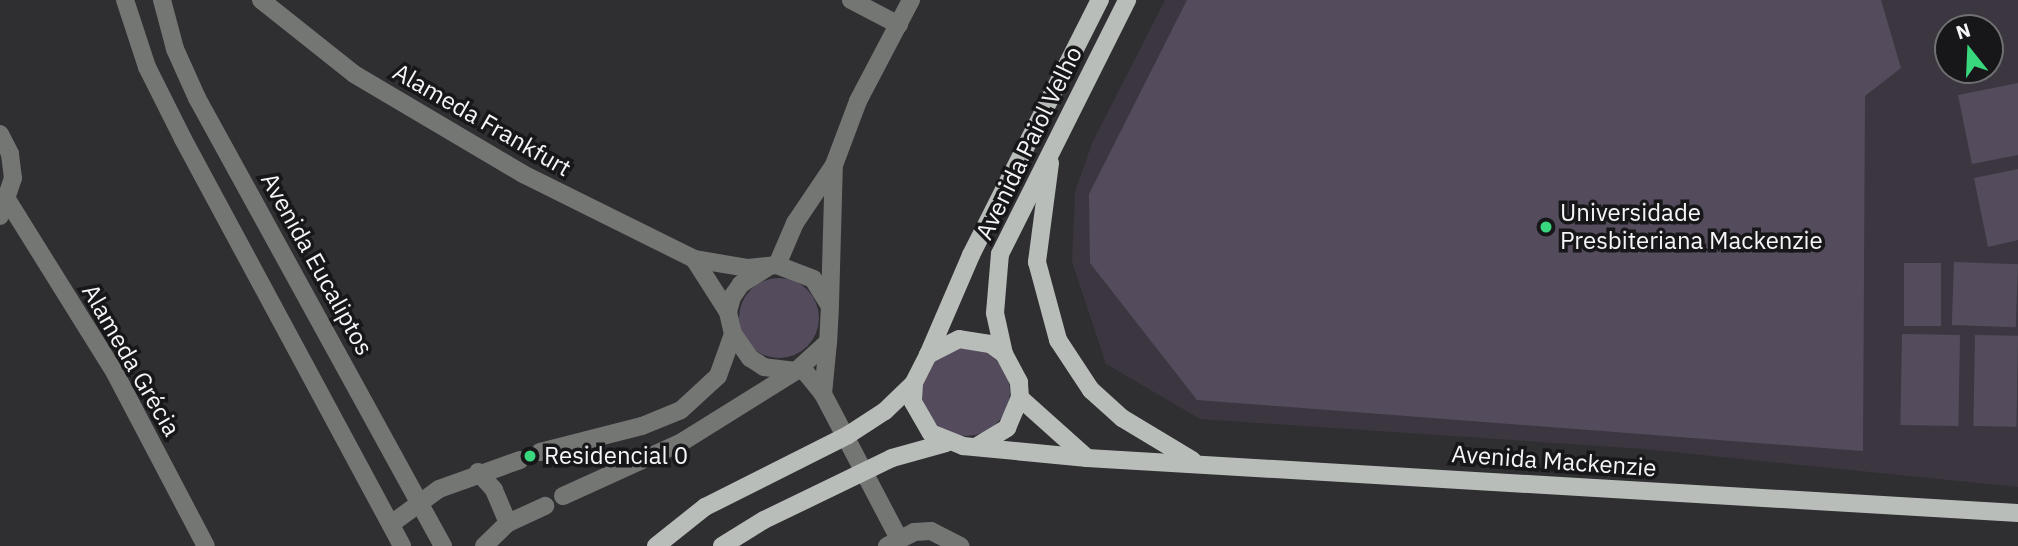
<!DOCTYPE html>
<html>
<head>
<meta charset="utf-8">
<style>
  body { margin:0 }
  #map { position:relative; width:2018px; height:546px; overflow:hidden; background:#2f2e31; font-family:"IBM Plex Sans",sans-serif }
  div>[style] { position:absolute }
  .built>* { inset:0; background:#3b363f }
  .green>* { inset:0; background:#544c5c; transform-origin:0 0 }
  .round { border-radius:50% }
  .minor>* { height:18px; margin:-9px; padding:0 9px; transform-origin:9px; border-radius:9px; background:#747674 }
  .major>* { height:18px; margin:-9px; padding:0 9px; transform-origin:9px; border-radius:9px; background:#b9bdba }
  .dots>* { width:19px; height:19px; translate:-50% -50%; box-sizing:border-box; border:4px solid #171618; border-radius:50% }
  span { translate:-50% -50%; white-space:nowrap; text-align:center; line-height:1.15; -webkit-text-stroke:7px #171618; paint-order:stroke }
  .street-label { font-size:24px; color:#f5f4f6 }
  .poi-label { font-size:24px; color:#f5f4f6 }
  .left { translate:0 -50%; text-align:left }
  .north { position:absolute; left:1934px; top:14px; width:70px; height:70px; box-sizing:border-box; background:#171618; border:2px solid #706f71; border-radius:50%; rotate:342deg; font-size:19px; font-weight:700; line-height:28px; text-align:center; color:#f5f4f6 }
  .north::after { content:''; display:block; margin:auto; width:24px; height:32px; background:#39d87f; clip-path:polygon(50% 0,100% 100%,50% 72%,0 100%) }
</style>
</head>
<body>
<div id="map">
  <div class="built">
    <div style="clip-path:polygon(evenodd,1165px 0,2018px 0,2018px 487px,1643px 449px,1200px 419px,1106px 364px,1072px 262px,1075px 192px,1092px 143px,1165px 0,1948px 28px,1990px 28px,1990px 70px,1948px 70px,1948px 28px)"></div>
  </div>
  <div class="green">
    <div style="clip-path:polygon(1187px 0,1881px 0,1901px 68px,1865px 96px,1863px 451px,1197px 400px,1090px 263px,1089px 194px)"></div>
    <div style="clip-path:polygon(2018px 83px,2018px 155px,1972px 164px,1958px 95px)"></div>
    <div style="clip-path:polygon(2018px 169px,2018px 240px,1988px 247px,1974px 178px)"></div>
    <div style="left:1954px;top:262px;width:64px;height:63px;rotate:2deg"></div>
    <div style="left:1904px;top:263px;width:37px;height:63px"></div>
    <div class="round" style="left:739px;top:278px;width:80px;height:80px"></div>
    <div style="left:1902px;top:334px;width:58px;height:91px;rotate:1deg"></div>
    <div style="left:1975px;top:335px;width:43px;height:91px;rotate:1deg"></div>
    <div class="round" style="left:922px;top:348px;width:88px;height:88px"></div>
  </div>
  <div class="minor">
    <div style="left:125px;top:0;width:71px;rotate:71.8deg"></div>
    <div style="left:147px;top:67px;width:80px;rotate:63.4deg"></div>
    <div style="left:183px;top:139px;width:462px;rotate:61.7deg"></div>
    <div style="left:162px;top:0;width:51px;rotate:75.1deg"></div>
    <div style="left:175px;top:49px;width:54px;rotate:65.8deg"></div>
    <div style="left:197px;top:98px;width:511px;rotate:61.23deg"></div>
    <div style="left:261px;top:0;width:119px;rotate:38.5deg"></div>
    <div style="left:354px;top:74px;width:196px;rotate:30.6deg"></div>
    <div style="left:523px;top:174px;width:191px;rotate:26.4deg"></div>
    <div style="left:694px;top:259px;width:55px;rotate:9.5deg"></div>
    <div style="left:748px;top:268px;width:29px;rotate:-6deg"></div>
    <div style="left:777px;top:265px;width:39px;rotate:21deg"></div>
    <div style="left:813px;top:279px;width:32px;rotate:58deg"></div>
    <div style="left:830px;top:306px;width:36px;rotate:93deg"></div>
    <div style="left:828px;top:342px;width:43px;rotate:137.8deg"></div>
    <div style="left:796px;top:371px;width:32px;rotate:-173deg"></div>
    <div style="left:764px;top:367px;width:17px;rotate:-147deg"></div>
    <div style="left:750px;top:358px;width:29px;rotate:-125deg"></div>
    <div style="left:733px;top:334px;width:23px;rotate:-103deg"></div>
    <div style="left:728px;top:312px;width:16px;rotate:-75deg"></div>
    <div style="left:732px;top:297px;width:16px;rotate:-55deg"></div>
    <div style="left:741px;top:284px;width:34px;rotate:-32deg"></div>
    <div style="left:851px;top:0;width:54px;rotate:27.5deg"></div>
    <div style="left:0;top:134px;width:22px;rotate:63deg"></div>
    <div style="left:10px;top:154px;width:24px;rotate:83deg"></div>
    <div style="left:13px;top:178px;width:40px;rotate:108.9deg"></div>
    <div style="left:8px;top:201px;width:203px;rotate:58.1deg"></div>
    <div style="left:115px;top:373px;width:195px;rotate:62.3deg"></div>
    <div style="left:694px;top:259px;width:63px;rotate:57.3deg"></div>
    <div style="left:777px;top:265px;width:46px;rotate:-66.8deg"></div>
    <div style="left:795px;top:223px;width:70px;rotate:-56.1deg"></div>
    <div style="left:830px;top:304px;width:139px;rotate:-88.4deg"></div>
    <div style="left:834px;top:165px;width:68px;rotate:-69.4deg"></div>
    <div style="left:858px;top:101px;width:114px;rotate:-62.3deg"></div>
    <div style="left:802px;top:368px;width:33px;rotate:51deg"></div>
    <div style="left:823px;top:394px;width:161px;rotate:62.3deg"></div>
    <div style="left:823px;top:394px;width:52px;rotate:-84.5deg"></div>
    <div style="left:540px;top:452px;width:105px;rotate:-14.3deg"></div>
    <div style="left:642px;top:426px;width:42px;rotate:-22.3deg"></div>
    <div style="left:681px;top:410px;width:50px;rotate:-42.6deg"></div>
    <div style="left:718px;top:376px;width:45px;rotate:-70.3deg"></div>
    <div style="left:478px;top:472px;width:24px;rotate:48deg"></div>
    <div style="left:494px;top:490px;width:36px;rotate:67deg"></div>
    <div style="left:563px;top:496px;width:131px;rotate:-24.4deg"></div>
    <div style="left:682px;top:442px;width:134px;rotate:-31.9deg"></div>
    <div style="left:391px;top:524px;width:59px;rotate:-36.1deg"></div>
    <div style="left:439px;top:489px;width:86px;rotate:-19.7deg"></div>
    <div style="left:484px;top:546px;width:33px;rotate:-44deg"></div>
    <div style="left:508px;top:523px;width:41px;rotate:-24.7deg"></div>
    <div style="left:887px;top:546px;width:30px;rotate:-27deg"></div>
    <div style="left:914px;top:532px;width:17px;rotate:-3deg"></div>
    <div style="left:931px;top:531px;width:33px;rotate:27deg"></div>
  </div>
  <div class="major">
    <div style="left:1050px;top:163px;width:100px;rotate:97.5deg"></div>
    <div style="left:1037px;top:262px;width:81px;rotate:74.9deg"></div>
    <div style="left:1058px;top:340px;width:60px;rotate:56.6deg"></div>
    <div style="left:1091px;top:390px;width:42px;rotate:42.1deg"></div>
    <div style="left:1122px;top:418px;width:82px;rotate:31deg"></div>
    <div style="left:1004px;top:354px;width:42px;rotate:-102.4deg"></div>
    <div style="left:995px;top:313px;width:59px;rotate:-85.2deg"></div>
    <div style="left:1000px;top:254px;width:284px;rotate:-63.4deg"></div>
    <div style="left:928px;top:355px;width:109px;rotate:-66.7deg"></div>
    <div style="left:971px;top:255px;width:286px;rotate:-63.2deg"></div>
    <div style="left:1020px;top:398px;width:90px;rotate:41.8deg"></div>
    <div style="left:979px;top:445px;width:33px;rotate:-31deg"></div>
    <div style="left:1007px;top:428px;width:33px;rotate:-67deg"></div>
    <div style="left:1020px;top:398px;width:16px;rotate:-94deg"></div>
    <div style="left:1019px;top:382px;width:32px;rotate:-118deg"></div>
    <div style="left:1004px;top:354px;width:17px;rotate:-144deg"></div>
    <div style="left:990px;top:344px;width:31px;rotate:-171deg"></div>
    <div style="left:959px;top:339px;width:35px;rotate:153deg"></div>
    <div style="left:928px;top:355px;width:31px;rotate:117deg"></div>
    <div style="left:914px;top:383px;width:19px;rotate:93deg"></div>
    <div style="left:913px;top:402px;width:36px;rotate:60deg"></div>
    <div style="left:931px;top:433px;width:35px;rotate:22deg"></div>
    <div style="left:963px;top:446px;width:125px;rotate:5.5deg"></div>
    <div style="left:1087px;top:458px;width:933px;rotate:3.38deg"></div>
    <div style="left:656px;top:546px;width:63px;rotate:-38.5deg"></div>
    <div style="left:705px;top:507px;width:160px;rotate:-26.7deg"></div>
    <div style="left:848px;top:435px;width:44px;rotate:-33deg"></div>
    <div style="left:885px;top:411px;width:40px;rotate:-44deg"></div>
    <div style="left:722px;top:546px;width:49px;rotate:-31.8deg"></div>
    <div style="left:764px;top:520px;width:142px;rotate:-25.8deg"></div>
    <div style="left:892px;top:458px;width:56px;rotate:-15.5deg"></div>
  </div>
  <div class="dots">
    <div style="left:1546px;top:227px;background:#39d87f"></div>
    <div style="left:530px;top:456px;background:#39d87f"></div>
  </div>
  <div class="street-label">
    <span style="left:482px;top:120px;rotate:30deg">Alameda Frankfurt</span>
    <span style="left:1029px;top:143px;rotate:-64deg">Avenida Paiol Velho</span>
    <span style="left:317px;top:264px;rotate:61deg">Avenida Eucaliptos</span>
    <span style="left:131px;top:360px;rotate:60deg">Alameda Grécia</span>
    <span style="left:1554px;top:461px;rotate:4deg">Avenida Mackenzie</span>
  </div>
  <div class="poi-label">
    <span class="left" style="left:1560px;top:227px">Universidade<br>Presbiteriana Mackenzie</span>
    <span class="left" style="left:544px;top:456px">Residencial 0</span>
  </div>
  <div class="north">N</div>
</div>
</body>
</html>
